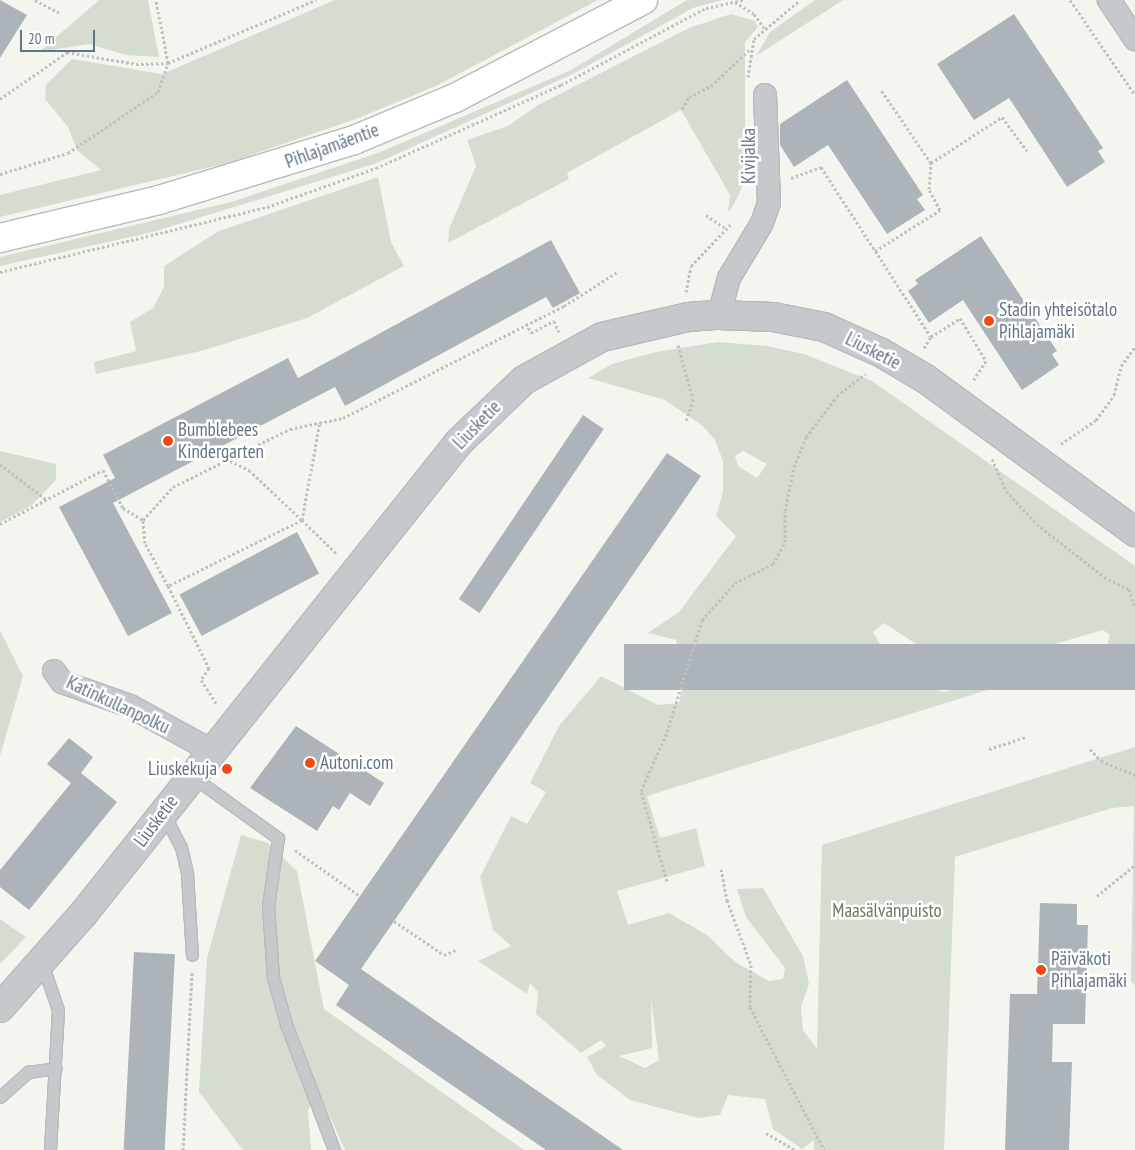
<!DOCTYPE html>
<html>
<head>
<meta charset="utf-8">
<style>
  body { margin:0 }
  #map { position:relative; width:1135px; height:1150px; overflow:hidden; background:#f5f5f0; font-family:"PT Sans Narrow",sans-serif }
  div>[style] { position:absolute }
  .green>* { inset:0; background:#d5ddd1 }
  .building>* { inset:0; background:#acb4b9; transform-origin:0 0 }
  .path>* { height:3px; margin-top:-1.5px; transform-origin:0; background:repeating-linear-gradient(90deg,#bfc0c2 0 2.5px,transparent 0 5px) }
  .roads { filter:drop-shadow(1px 0 #b6babe) drop-shadow(-1px 0 #b6babe) drop-shadow(0 1px #b6babe) drop-shadow(0 -1px #b6babe) }
  .service>* { height:11px; margin:-5.5px; padding:0 5.5px; transform-origin:5.5px; border-radius:5.5px; background:#c6c9cc }
  .minor>* { height:22px; margin:-11px; padding:0 11px; transform-origin:11px; border-radius:11px; background:#c6c9cc }
  .tertiary>* { height:28px; margin:-14px; padding:0 14px; transform-origin:14px; border-radius:14px; background:#c6c9cc }
  .primary>* { height:28px; margin:-14px; padding:0 14px; transform-origin:14px; border-radius:14px; background:#fff }
  .dots>* { width:14px; height:14px; translate:-50% -50%; box-sizing:border-box; border:2px solid #fff; border-radius:50% }
  span { translate:-50% -50%; white-space:nowrap; text-align:center; line-height:1.15; -webkit-text-stroke:5px #fff; paint-order:stroke }
  .street-label { font-size:19px; color:#617484 }
  .poi-label { font-size:19px; color:#617484 }
  .left { translate:0 -50%; text-align:left }
  .right { translate:-100% -50%; text-align:right }
  .park-label { font-size:19px; color:#657b60 }
  .scale { position:absolute; left:20px; top:30px; width:75px; height:22px; box-sizing:border-box; border:2px solid #617484; border-top:0; padding-left:6px; font-size:15px; line-height:18px; white-space:nowrap; color:#617484; -webkit-text-stroke:4px #fff; paint-order:stroke }
</style>
</head>
<body>
<div id="map">
  <div class="green">
    <div style="clip-path:polygon(99px 0,148px 0,159px 57px,126px 55px,89px 44px,39px 52px)"></div>
    <div style="clip-path:polygon(335px 0,598px 0,436px 86px,356px 119px,228px 163px,0 217px,0 195px,101px 170px,77px 150px,68px 127px,45px 99px,46px 85px,72px 59px,162px 74px)"></div>
    <div style="clip-path:polygon(687px 0,722px 0,693px 8px,573px 74px,377px 163px,153px 232px,0 266px,0 257px,231px 202px,378px 153px,571px 70px)"></div>
    <div style="clip-path:polygon(815px 0,843px 0,756px 56px,770px 32px)"></div>
    <div style="clip-path:polygon(731px 14px,755px 21px,758px 27px,745px 42px,745px 181px,732px 208px,728px 211px,730px 195px,681px 110px,567px 173px,569px 179px,448px 243px,449px 229px,476px 166px,467px 140px,508px 126px,538px 105px,689px 28px)"></div>
    <div style="clip-path:polygon(378px 177px,391px 242px,404px 266px,307px 318px,201px 351px,96px 374px,94px 362px,136px 351px,130px 322px,153px 308px,164px 287px,164px 266px,219px 231px)"></div>
    <div style="clip-path:polygon(evenodd,718px 342px,767px 346px,804px 354px,872px 381px,1135px 566px,1135px 644px,647px 796px,660px 838px,696px 828px,705px 866px,617px 891px,628px 925px,669px 913px,707px 935px,735px 962px,769px 981px,783px 979px,785px 968px,746px 917px,737px 889px,763px 888px,803px 956px,809px 984px,801px 1007px,803px 1030px,817px 1049px,822px 845px,1135px 747px,1135px 985px,1131px 982px,1134px 806px,1112px 808px,955px 857px,944px 1150px,814px 1150px,814px 1140px,802px 1149px,773px 1129px,765px 1099px,728px 1095px,720px 1115px,698px 1118px,630px 1100px,597px 1075px,587px 1057px,606px 1046px,601px 1040px,581px 1053px,536px 1014px,538px 992px,530px 983px,527px 994px,478px 961px,511px 946px,493px 930px,480px 877px,511px 816px,527px 824px,546px 792px,530px 783px,559px 726px,601px 676px,658px 705px,679px 703px,686px 674px,676px 640px,648px 633px,679px 612px,736px 536px,716px 516px,723px 492px,723px 461px,715px 440px,703px 426px,665px 400px,588px 378px,612px 364px,656px 352px,718px 342px,743px 451px,767px 464px,757px 478px,738px 466px,735px 456px,743px 451px,718px 342px,884px 623px,916px 644px,884px 651px,873px 632px,884px 623px,718px 342px,1103px 630px,1110px 635px,1106px 648px,1051px 667px,944px 692px,936px 690px,936px 684px,973px 672px,968px 669px,1103px 630px,718px 342px,651px 999px,659px 1060px,645px 1068px,619px 1056px,652px 1048px,651px 999px)"></div>
    <div style="clip-path:polygon(0 451px,56px 464px,56px 480px,31px 506px,0 522px)"></div>
    <div style="clip-path:polygon(0 630px,23px 676px,0 756px)"></div>
    <div style="clip-path:polygon(241px 835px,268px 843px,297px 871px,324px 1009px,524px 1150px,345px 1150px,320px 1095px,308px 1110px,311px 1150px,243px 1150px,199px 1092px,207px 958px)"></div>
    <div style="clip-path:polygon(0 919px,26px 937px,0 964px)"></div>
  </div>
  <div class="building">
    <div style="clip-path:polygon(0 0,27px 15px,0 58px)"></div>
    <div style="clip-path:polygon(1014px 14px,1103px 148px,1098px 151px,1105px 162px,1067px 187px,1009px 98px,974px 120px,937px 64px)"></div>
    <div style="clip-path:polygon(847px 80px,923px 195px,917px 199px,925px 210px,887px 234px,828px 145px,794px 167px,780px 145px,780px 124px)"></div>
    <div style="clip-path:polygon(981px 236px,1057px 351px,1052px 354px,1059px 365px,1022px 390px,963px 300px,929px 323px,908px 291px,918px 284px,915px 280px)"></div>
    <div style="clip-path:polygon(551px 240px,580px 293px,553px 308px,546px 297px,345px 406px,335px 387px,113px 503px,172px 613px,128px 636px,59px 507px,115px 478px,103px 455px,288px 358px,298px 378px)"></div>
    <div style="left:583px;top:415px;width:25px;height:222px;rotate:34deg"></div>
    <div style="clip-path:polygon(667px 453px,701px 476px,361px 969px,623px 1150px,546px 1150px,336px 1005px,349px 985px,315px 961px)"></div>
    <div style="left:297px;top:532px;width:47px;height:133px;rotate:62deg"></div>
    <div style="left:1135px;top:644px;width:46px;height:511px;rotate:90deg"></div>
    <div style="clip-path:polygon(296px 726px,384px 783px,370px 806px,350px 793px,339px 810px,333px 806px,317px 831px,250px 788px)"></div>
    <div style="clip-path:polygon(69px 738px,93px 757px,81px 773px,117px 802px,29px 910px,0 887px,0 870px,71px 783px,47px 764px)"></div>
    <div style="clip-path:polygon(1040px 903px,1077px 904px,1077px 925px,1088px 925px,1085px 1024px,1053px 1024px,1052px 1062px,1072px 1062px,1069px 1150px,1005px 1150px,1010px 994px,1037px 994px)"></div>
    <div style="left:134px;top:952px;width:41px;height:198px;rotate:3deg"></div>
  </div>
  <div class="path">
    <div style="left:35px;top:0;width:27px;rotate:28deg"></div>
    <div style="left:1070px;top:0;width:115px;rotate:55.6deg"></div>
    <div style="left:735px;top:2px;width:22px;rotate:32deg"></div>
    <div style="left:754px;top:14px;width:17px;rotate:54deg"></div>
    <div style="left:748px;top:77px;width:38px;rotate:-81deg"></div>
    <div style="left:754px;top:39px;width:60px;rotate:-40.3deg"></div>
    <div style="left:0;top:99px;width:82px;rotate:-35deg"></div>
    <div style="left:67px;top:52px;width:70px;rotate:9.9deg"></div>
    <div style="left:136px;top:64px;width:32px;rotate:-2deg"></div>
    <div style="left:168px;top:63px;width:161px;rotate:-23.1deg"></div>
    <div style="left:682px;top:109px;width:14px;rotate:-60deg"></div>
    <div style="left:689px;top:97px;width:25px;rotate:-27deg"></div>
    <div style="left:711px;top:86px;width:54px;rotate:-43.5deg"></div>
    <div style="left:931px;top:163px;width:85px;rotate:-32.9deg"></div>
    <div style="left:1002px;top:117px;width:42px;rotate:53.7deg"></div>
    <div style="left:0;top:174px;width:71px;rotate:-17.2deg"></div>
    <div style="left:68px;top:153px;width:109px;rotate:-34.1deg"></div>
    <div style="left:158px;top:92px;width:31px;rotate:-71deg"></div>
    <div style="left:168px;top:63px;width:64px;rotate:-100.8deg"></div>
    <div style="left:791px;top:178px;width:32px;rotate:-20deg"></div>
    <div style="left:821px;top:167px;width:202px;rotate:57.1deg"></div>
    <div style="left:706px;top:215px;width:25px;rotate:34deg"></div>
    <div style="left:875px;top:251px;width:77px;rotate:-32.2deg"></div>
    <div style="left:940px;top:210px;width:24px;rotate:-118deg"></div>
    <div style="left:929px;top:189px;width:26px;rotate:-86deg"></div>
    <div style="left:931px;top:163px;width:88px;rotate:-124.4deg"></div>
    <div style="left:0;top:272px;width:275px;rotate:-13.7deg"></div>
    <div style="left:267px;top:207px;width:116px;rotate:-19.7deg"></div>
    <div style="left:376px;top:168px;width:203px;rotate:-24.2deg"></div>
    <div style="left:561px;top:85px;width:164px;rotate:-28deg"></div>
    <div style="left:706px;top:8px;width:38px;rotate:-12deg"></div>
    <div style="left:686px;top:292px;width:26px;rotate:-79deg"></div>
    <div style="left:691px;top:266px;width:57px;rotate:-46.4deg"></div>
    <div style="left:526px;top:323px;width:11px;rotate:63deg"></div>
    <div style="left:531px;top:333px;width:26px;rotate:-28deg"></div>
    <div style="left:554px;top:321px;width:12px;rotate:66deg"></div>
    <div style="left:678px;top:345px;width:56px;rotate:74.5deg"></div>
    <div style="left:693px;top:399px;width:24px;rotate:107deg"></div>
    <div style="left:924px;top:348px;width:13px;rotate:-58deg"></div>
    <div style="left:931px;top:337px;width:35px;rotate:-33deg"></div>
    <div style="left:960px;top:318px;width:50px;rotate:58.8deg"></div>
    <div style="left:986px;top:361px;width:24px;rotate:123deg"></div>
    <div style="left:1061px;top:444px;width:42px;rotate:-34.4deg"></div>
    <div style="left:1096px;top:420px;width:31px;rotate:-54deg"></div>
    <div style="left:1114px;top:395px;width:30px;rotate:-76deg"></div>
    <div style="left:1121px;top:366px;width:24px;rotate:-54deg"></div>
    <div style="left:992px;top:459px;width:35px;rotate:66deg"></div>
    <div style="left:1006px;top:491px;width:45px;rotate:46.8deg"></div>
    <div style="left:1037px;top:524px;width:85px;rotate:38.3deg"></div>
    <div style="left:1104px;top:577px;width:28px;rotate:26deg"></div>
    <div style="left:1129px;top:589px;width:18px;rotate:71deg"></div>
    <div style="left:230px;top:461px;width:21px;rotate:25deg"></div>
    <div style="left:249px;top:470px;width:73px;rotate:43.3deg"></div>
    <div style="left:302px;top:520px;width:100px;rotate:-79.6deg"></div>
    <div style="left:0;top:464px;width:59px;rotate:37.5deg"></div>
    <div style="left:0;top:524px;width:116px;rotate:-27.7deg"></div>
    <div style="left:103px;top:470px;width:43px;rotate:62.2deg"></div>
    <div style="left:123px;top:508px;width:23px;rotate:31deg"></div>
    <div style="left:336px;top:553px;width:47px;rotate:-135.9deg"></div>
    <div style="left:302px;top:520px;width:149px;rotate:153.8deg"></div>
    <div style="left:168px;top:586px;width:49px;rotate:-118.1deg"></div>
    <div style="left:145px;top:543px;width:23px;rotate:-95deg"></div>
    <div style="left:143px;top:520px;width:45px;rotate:-47.7deg"></div>
    <div style="left:173px;top:487px;width:131px;rotate:-26.4deg"></div>
    <div style="left:290px;top:429px;width:54px;rotate:-11.7deg"></div>
    <div style="left:343px;top:418px;width:248px;rotate:-26.9deg"></div>
    <div style="left:564px;top:306px;width:65px;rotate:-32.5deg"></div>
    <div style="left:168px;top:586px;width:92px;rotate:63.4deg"></div>
    <div style="left:209px;top:668px;width:14px;rotate:124deg"></div>
    <div style="left:201px;top:680px;width:30px;rotate:57deg"></div>
    <div style="left:989px;top:749px;width:39px;rotate:-18deg"></div>
    <div style="left:1090px;top:749px;width:16px;rotate:47deg"></div>
    <div style="left:1101px;top:761px;width:37px;rotate:22deg"></div>
    <div style="left:295px;top:850px;width:80px;rotate:35.3deg"></div>
    <div style="left:721px;top:869px;width:32px;rotate:79deg"></div>
    <div style="left:727px;top:900px;width:69px;rotate:69.7deg"></div>
    <div style="left:751px;top:965px;width:42px;rotate:91.4deg"></div>
    <div style="left:750px;top:1007px;width:161px;rotate:62.6deg"></div>
    <div style="left:667px;top:881px;width:94px;rotate:-106.1deg"></div>
    <div style="left:641px;top:791px;width:64px;rotate:-66.2deg"></div>
    <div style="left:667px;top:732px;width:117px;rotate:-72.6deg"></div>
    <div style="left:702px;top:620px;width:50px;rotate:-48.3deg"></div>
    <div style="left:735px;top:583px;width:42px;rotate:-26.6deg"></div>
    <div style="left:773px;top:564px;width:25px;rotate:-61deg"></div>
    <div style="left:785px;top:542px;width:31px;rotate:-90deg"></div>
    <div style="left:785px;top:511px;width:45px;rotate:-78.4deg"></div>
    <div style="left:794px;top:467px;width:32px;rotate:-68deg"></div>
    <div style="left:806px;top:437px;width:51px;rotate:-52.9deg"></div>
    <div style="left:837px;top:396px;width:36px;rotate:-38deg"></div>
    <div style="left:1097px;top:896px;width:49px;rotate:-39.2deg"></div>
    <div style="left:394px;top:921px;width:60px;rotate:34.2deg"></div>
    <div style="left:444px;top:955px;width:13px;rotate:-23deg"></div>
    <div style="left:766px;top:1133px;width:34px;rotate:30deg"></div>
    <div style="left:183px;top:1150px;width:179px;rotate:-87.1deg"></div>
  </div>
  <div class="roads">
    <div class="service">
      <div style="left:193px;top:777px;width:105px;rotate:35.7deg"></div>
      <div style="left:278px;top:838px;width:69px;rotate:98.4deg"></div>
      <div style="left:268px;top:906px;width:71px;rotate:86deg"></div>
      <div style="left:273px;top:977px;width:49px;rotate:74.5deg"></div>
      <div style="left:286px;top:1024px;width:135px;rotate:69.1deg"></div>
      <div style="left:164px;top:814px;width:37px;rotate:63deg"></div>
      <div style="left:181px;top:847px;width:28px;rotate:77deg"></div>
      <div style="left:187px;top:874px;width:81px;rotate:86.5deg"></div>
      <div style="left:42px;top:963px;width:50px;rotate:71.2deg"></div>
      <div style="left:58px;top:1010px;width:140px;rotate:93.3deg"></div>
      <div style="left:0;top:1097px;width:38px;rotate:-42deg"></div>
      <div style="left:28px;top:1072px;width:28px;rotate:-8deg"></div>
    </div>
    <div class="minor">
      <div style="left:1109px;top:0;width:47px;rotate:56.3deg"></div>
      <div style="left:719px;top:315px;width:38px;rotate:-75deg"></div>
      <div style="left:729px;top:278px;width:64px;rotate:-59deg"></div>
      <div style="left:762px;top:223px;width:21px;rotate:-71deg"></div>
      <div style="left:769px;top:203px;width:108px;rotate:-92.1deg"></div>
      <div style="left:54px;top:671px;width:14px;rotate:54deg"></div>
      <div style="left:62px;top:682px;width:72px;rotate:19.4deg"></div>
      <div style="left:130px;top:706px;width:91px;rotate:28.8deg"></div>
    </div>
    <div class="tertiary">
      <div style="left:0;top:1008px;width:127px;rotate:-48.5deg"></div>
      <div style="left:84px;top:913px;width:602px;rotate:-51.47deg"></div>
      <div style="left:459px;top:442px;width:90px;rotate:-43.6deg"></div>
      <div style="left:524px;top:380px;width:89px;rotate:-28.9deg"></div>
      <div style="left:602px;top:337px;width:88px;rotate:-13.1deg"></div>
      <div style="left:688px;top:317px;width:31px;rotate:-4deg"></div>
      <div style="left:719px;top:315px;width:54px;rotate:2.1deg"></div>
      <div style="left:773px;top:317px;width:52px;rotate:11.1deg"></div>
      <div style="left:824px;top:327px;width:61px;rotate:24.1deg"></div>
      <div style="left:880px;top:352px;width:53px;rotate:30.4deg"></div>
      <div style="left:926px;top:379px;width:259px;rotate:36.2deg"></div>
    </div>
    <div class="primary">
      <div style="left:0;top:238px;width:163px;rotate:-13.4deg"></div>
      <div style="left:159px;top:200px;width:204px;rotate:-17.1deg"></div>
      <div style="left:354px;top:140px;width:109px;rotate:-22.6deg"></div>
      <div style="left:455px;top:98px;width:212px;rotate:-27.5deg"></div>
    </div>
  </div>
  <div class="dots">
    <div style="left:989px;top:321px;background:#f44911"></div>
    <div style="left:168px;top:441px;background:#f44911"></div>
    <div style="left:310px;top:763px;background:#f44911"></div>
    <div style="left:227px;top:769px;background:#f44911"></div>
    <div style="left:1041px;top:970px;background:#f44911"></div>
  </div>
  <div class="street-label">
    <span style="left:332px;top:146px;rotate:-20deg">Pihlajamäentie</span>
    <span style="left:749px;top:156px;rotate:-90deg">Kivijalka</span>
    <span style="left:873px;top:351px;rotate:27deg">Liusketie</span>
    <span style="left:477px;top:425px;rotate:-46deg">Liusketie</span>
    <span style="left:118px;top:705px;rotate:25deg">Katinkullanpolku</span>
    <span style="left:156px;top:821px;rotate:-53deg">Liusketie</span>
  </div>
  <div class="poi-label">
    <span class="left" style="left:999px;top:321px">Stadin yhteisötalo<br>Pihlajamäki</span>
    <span class="left" style="left:178px;top:441px">Bumblebees<br>Kindergarten</span>
    <span class="left" style="left:320px;top:763px">Autoni.com</span>
    <span class="right" style="left:217px;top:769px">Liuskekuja</span>
    <span class="left" style="left:1051px;top:970px">Päiväkoti<br>Pihlajamäki</span>
  </div>
  <div class="park-label">
    <span style="left:887px;top:911px">Maasälvänpuisto</span>
  </div>
  <div class="scale">20 m</div>
</div>
</body>
</html>
